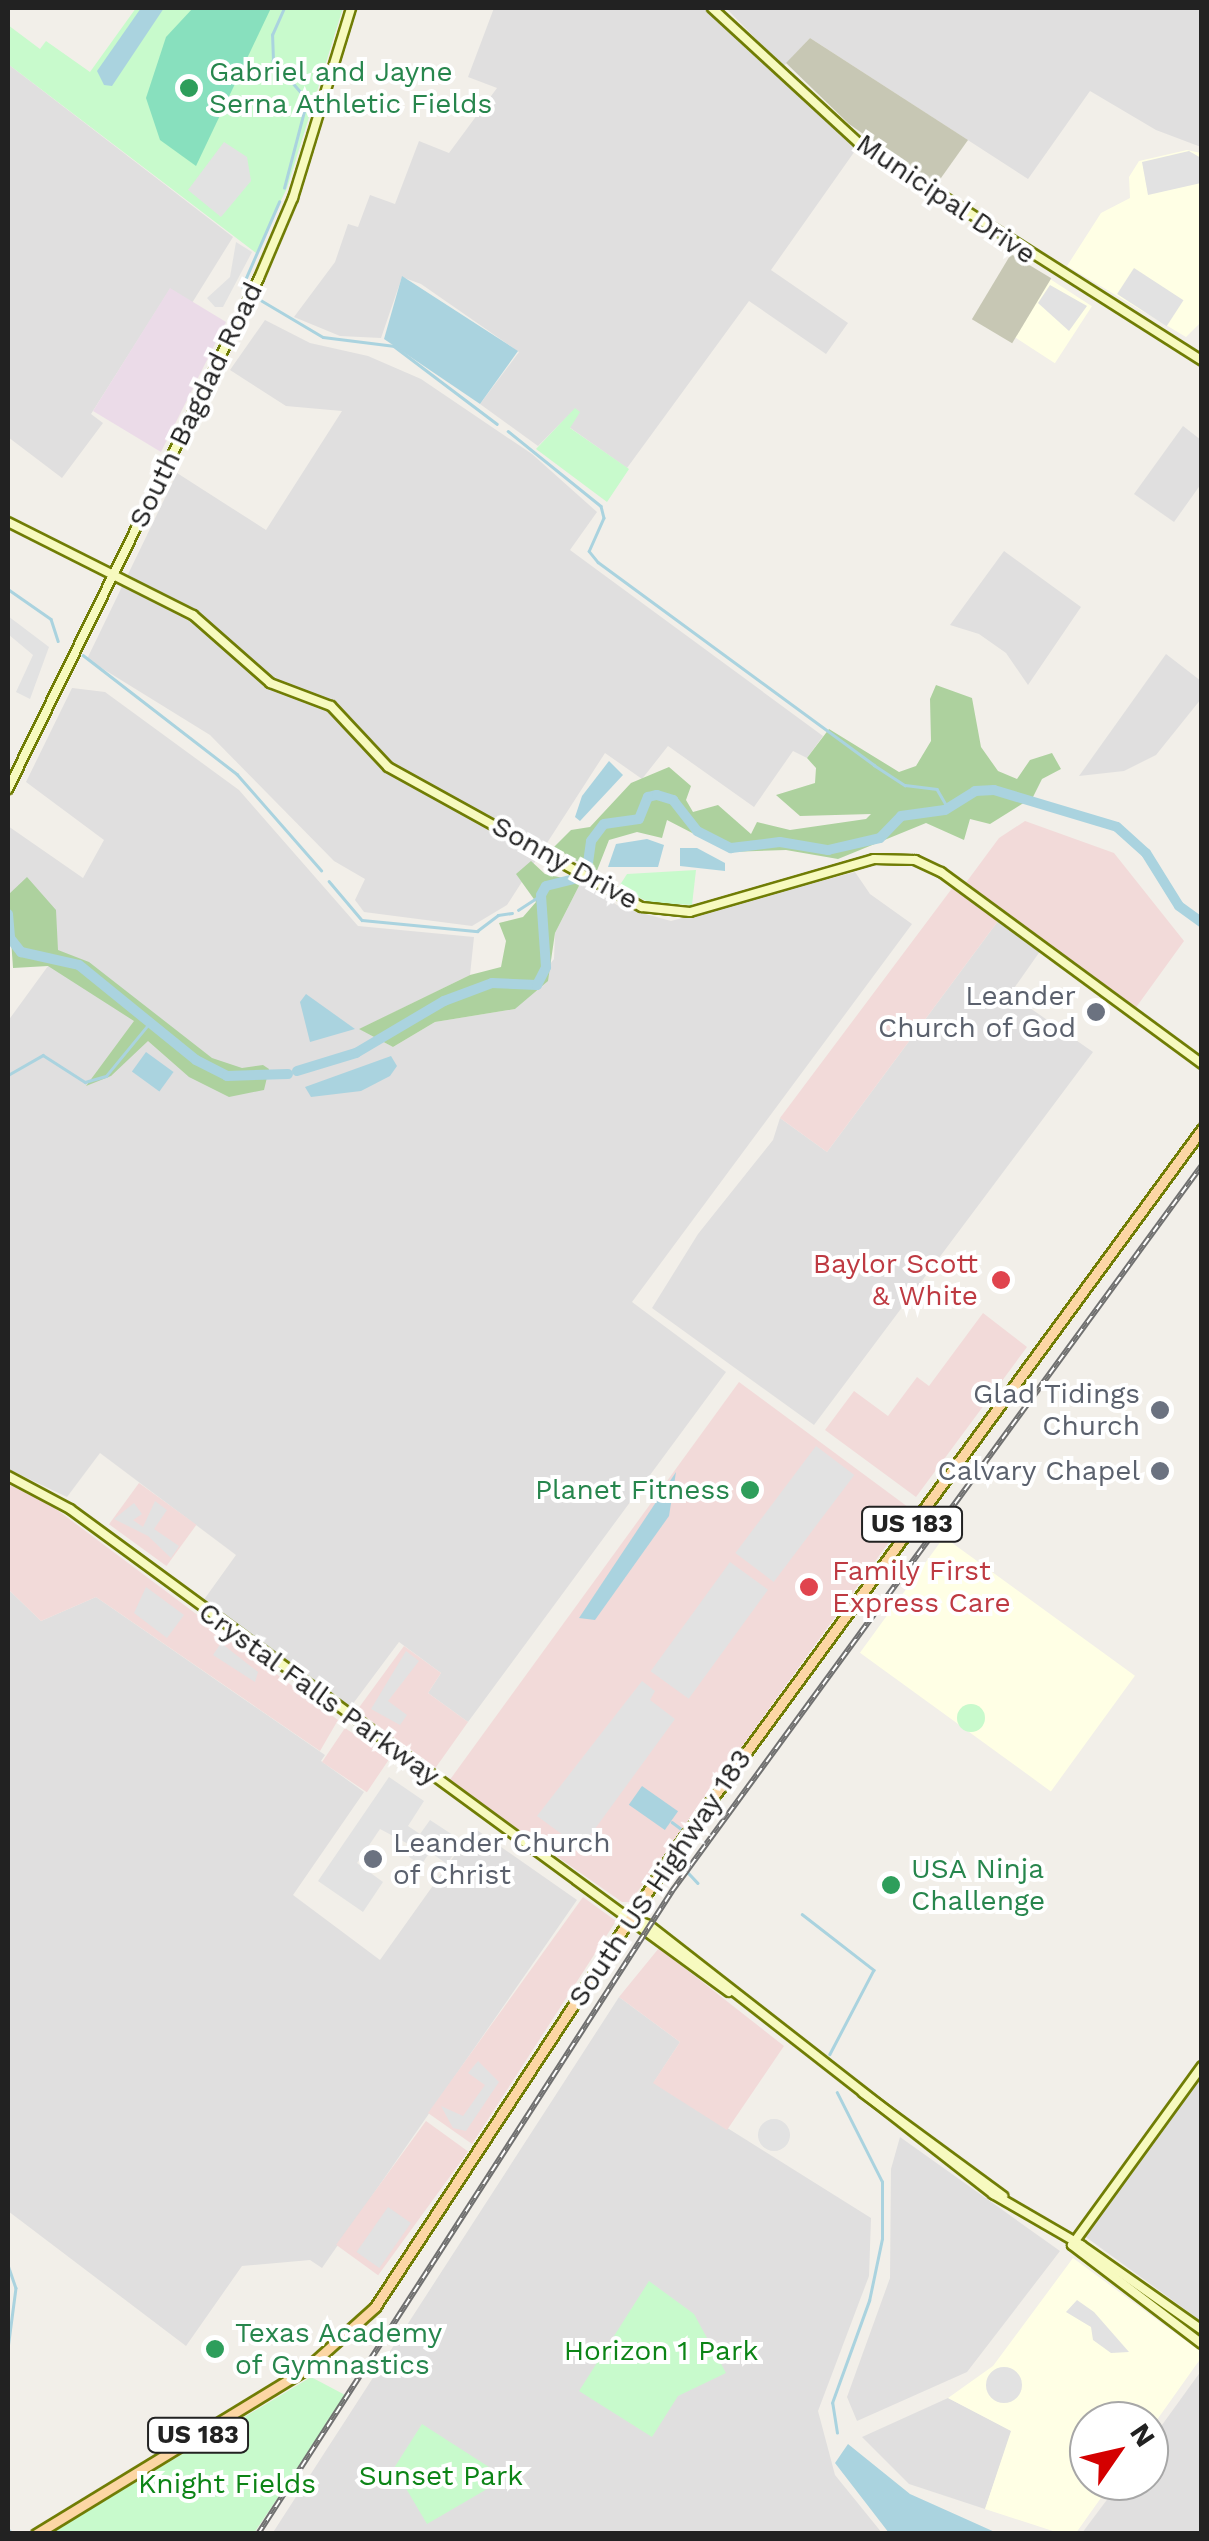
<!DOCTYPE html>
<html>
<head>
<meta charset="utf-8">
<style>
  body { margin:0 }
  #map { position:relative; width:1209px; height:2541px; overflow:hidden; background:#f2efe9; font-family:"Work Sans",sans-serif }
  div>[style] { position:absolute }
  .residential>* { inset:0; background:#e0dfdf }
  .commercial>* { inset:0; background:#f2dad9; transform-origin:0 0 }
  .industrial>* { inset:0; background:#ebdbe8 }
  .education>* { inset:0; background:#ffffe5; transform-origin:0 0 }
  .construction>* { inset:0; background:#c7c7b4; transform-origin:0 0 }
  .forest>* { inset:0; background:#add19e }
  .park>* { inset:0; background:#c8facc }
  .round { border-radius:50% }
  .pitch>* { inset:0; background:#88e0be }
  .parking>* { inset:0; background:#e2e2e2; transform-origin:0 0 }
  .water>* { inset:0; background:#aad3df; transform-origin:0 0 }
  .stream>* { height:2.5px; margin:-1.25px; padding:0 1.25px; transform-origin:1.25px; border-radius:1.25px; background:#aad3df }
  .river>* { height:10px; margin:-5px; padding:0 5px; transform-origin:5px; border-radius:5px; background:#aad3df }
  .roads { filter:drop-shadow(2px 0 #707d05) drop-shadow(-2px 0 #707d05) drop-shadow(0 2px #707d05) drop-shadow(0 -2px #707d05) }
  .secondary>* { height:8px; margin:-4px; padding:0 4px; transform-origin:4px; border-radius:4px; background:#f7fabf }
  .primary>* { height:9px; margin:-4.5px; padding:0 4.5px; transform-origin:4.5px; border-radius:4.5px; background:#fcd6a4 }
  .rail>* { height:6px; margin-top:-3px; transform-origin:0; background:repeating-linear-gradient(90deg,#fff 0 8px,#707070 0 16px); box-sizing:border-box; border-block:2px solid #707070 }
  .dots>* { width:28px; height:28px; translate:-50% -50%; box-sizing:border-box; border:5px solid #fff; border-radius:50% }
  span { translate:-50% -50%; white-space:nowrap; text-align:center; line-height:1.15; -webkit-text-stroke:8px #fff; paint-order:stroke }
  .shield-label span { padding:2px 8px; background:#fff; border:2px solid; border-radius:8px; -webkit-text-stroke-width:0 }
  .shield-label { font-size:25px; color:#222; font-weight:700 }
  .leisure-label { font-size:28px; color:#27864d }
  .left { translate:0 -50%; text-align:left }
  .right { translate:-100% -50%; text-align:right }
  .street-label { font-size:28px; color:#222 }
  .worship-label { font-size:28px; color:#5b616d }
  .health-label { font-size:28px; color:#be3a42 }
  .park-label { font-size:28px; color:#0c8416 }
  .frame { position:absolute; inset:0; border:10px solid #222; pointer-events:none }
  .north { position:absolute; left:1069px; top:2401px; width:100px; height:100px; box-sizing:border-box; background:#fff; border:2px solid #a7a7a7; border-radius:50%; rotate:56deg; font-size:28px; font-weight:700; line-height:40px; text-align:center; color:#222 }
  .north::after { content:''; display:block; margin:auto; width:35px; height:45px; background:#d40000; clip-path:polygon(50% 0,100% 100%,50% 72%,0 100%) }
</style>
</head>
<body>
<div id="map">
  <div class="residential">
    <div style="clip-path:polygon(494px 8px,705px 8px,857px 148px,771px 270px,848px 323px,826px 354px,749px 301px,627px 468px,569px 427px,575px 409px,538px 446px,480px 404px,519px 352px,421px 284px,402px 277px,381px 338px,340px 336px,294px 317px,335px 262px,348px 224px,358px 227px,370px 195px,395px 204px,419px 141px,449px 153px,497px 88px,468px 77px)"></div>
    <div style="clip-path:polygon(726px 8px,1201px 8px,1201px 147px,1156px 130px,1090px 91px,1028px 179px,810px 38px,783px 67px)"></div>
    <div style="clip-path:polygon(8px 64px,233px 237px,192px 303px,170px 289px,91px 414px,103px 423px,62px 478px,8px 437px)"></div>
    <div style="clip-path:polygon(265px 320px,310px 343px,368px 356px,421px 379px,532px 454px,597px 512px,570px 550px,823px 736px,807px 758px,793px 751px,754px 807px,668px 746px,642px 779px,605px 753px,507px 905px,472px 926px,364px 912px,355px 900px,365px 879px,334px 861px,210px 735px,87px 659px,177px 473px,266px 530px,342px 411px,286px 406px,230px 370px)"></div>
    <div style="clip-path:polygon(1183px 426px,1201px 440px,1201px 484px,1174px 522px,1134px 494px)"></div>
    <div style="clip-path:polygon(1004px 551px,1081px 607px,1028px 685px,1006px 653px,979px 634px,950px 625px)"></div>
    <div style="clip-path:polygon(1166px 654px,1201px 681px,1201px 699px,1156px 755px,1124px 771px,1079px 776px)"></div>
    <div style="clip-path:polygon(72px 688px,105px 692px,239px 790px,358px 926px,474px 937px,470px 975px,360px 1029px,393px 1047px,435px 1022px,515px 1009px,554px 959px,555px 933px,581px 882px,620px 907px,671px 921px,855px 872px,870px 894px,912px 924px,632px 1302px,726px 1372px,468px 1722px,428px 1693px,441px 1673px,399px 1642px,349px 1709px,274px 1655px,203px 1601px,236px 1555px,100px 1453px,67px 1497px,8px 1469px,8px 1021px,48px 966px,8px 930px,8px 826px,83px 878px,104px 840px,26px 782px)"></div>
    <div style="clip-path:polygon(1001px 917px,1043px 947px,1010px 994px,1093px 1052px,814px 1425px,652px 1308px,698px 1234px,773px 1140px,780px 1118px,827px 1152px)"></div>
    <div style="clip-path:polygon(8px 1589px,41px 1621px,96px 1597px,325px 1755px,321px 1761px,364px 1792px,293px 1895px,380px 1960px,474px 1828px,577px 1900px,322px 2268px,310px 2260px,242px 2266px,186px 2346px,8px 2211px)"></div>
    <div style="clip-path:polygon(619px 1997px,680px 2042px,654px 2082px,871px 2218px,869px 2276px,818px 2411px,835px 2475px,882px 2533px,272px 2534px)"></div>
    <div style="clip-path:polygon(1201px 2071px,1201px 2321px,1083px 2235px)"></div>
    <div style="clip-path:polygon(900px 2137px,1060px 2251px,967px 2372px,857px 2421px,847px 2397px,890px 2278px,891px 2169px)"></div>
    <div style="clip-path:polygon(1201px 2371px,1201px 2533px,1082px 2533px,1121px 2481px,1149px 2481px,1149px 2443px)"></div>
    <div style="clip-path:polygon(948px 2398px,1012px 2431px,985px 2509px,909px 2484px,862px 2437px)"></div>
  </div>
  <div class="commercial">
    <div style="clip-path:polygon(1025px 821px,1114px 853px,1184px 941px,1132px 1013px,1001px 917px,827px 1152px,780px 1118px,956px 883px,965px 884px,999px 838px)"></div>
    <div style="clip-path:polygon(983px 1313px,1027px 1347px,916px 1497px,825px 1430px,854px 1391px,888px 1416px,917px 1377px,929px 1386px)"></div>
    <div style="clip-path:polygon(739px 1382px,912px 1510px,630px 1902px,622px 1902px,449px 1781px)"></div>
    <div style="left:139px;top:1483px;width:71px;height:51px;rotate:36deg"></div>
    <div style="clip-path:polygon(8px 1484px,52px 1506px,338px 1720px,320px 1751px,96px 1597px,41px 1621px,8px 1589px)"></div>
    <div style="clip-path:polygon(404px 1646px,441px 1673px,428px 1693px,468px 1722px,434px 1770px,355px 1713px)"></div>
    <div style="left:345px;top:1728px;width:54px;height:41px;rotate:34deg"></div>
    <div style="clip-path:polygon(583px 1897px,616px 1921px,472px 2144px,428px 2113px)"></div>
    <div style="clip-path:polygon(659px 1948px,784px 2046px,727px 2130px,653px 2083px,680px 2042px,619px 1997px)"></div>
    <div style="left:426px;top:2121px;width:52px;height:153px;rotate:36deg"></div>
  </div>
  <div class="industrial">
    <div style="clip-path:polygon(170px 288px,226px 322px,161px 452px,93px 411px)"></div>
  </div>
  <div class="education">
    <div style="clip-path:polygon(1187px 150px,1201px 153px,1201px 322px,1186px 337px,1067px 266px,1101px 213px,1130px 198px,1129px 177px,1139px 161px)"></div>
    <div style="left:1050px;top:279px;width:50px;height:68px;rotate:33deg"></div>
    <div style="left:944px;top:1537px;width:236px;height:143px;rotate:36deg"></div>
    <div style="clip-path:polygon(1073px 2258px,1201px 2352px,1201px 2358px,1149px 2431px,1149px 2421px,1089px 2421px,1089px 2481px,1113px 2481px,1076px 2533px,1059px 2533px,985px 2509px,1011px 2431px,948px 2398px,993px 2366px)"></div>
  </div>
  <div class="construction">
    <div style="clip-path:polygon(810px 38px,968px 140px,936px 185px,849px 124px,786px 63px)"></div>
    <div style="left:1011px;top:254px;width:47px;height:76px;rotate:31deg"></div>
  </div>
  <div class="forest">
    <div style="clip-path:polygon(936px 685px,972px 698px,981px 747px,998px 771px,1017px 779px,1030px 760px,1052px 753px,1061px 769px,1042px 779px,1033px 797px,990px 824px,970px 819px,964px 840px,926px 823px,838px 859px,786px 850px,729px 852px,667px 820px,662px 838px,637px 832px,609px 840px,596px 873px,554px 847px,571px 830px,590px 827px,631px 783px,669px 767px,691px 786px,686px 800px,693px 812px,718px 805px,751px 834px,757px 822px,790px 830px,866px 819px,871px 814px,800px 816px,776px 795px,815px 783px,816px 768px,807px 758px,829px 729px,899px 772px,916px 766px,931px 741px,930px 699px)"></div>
    <div style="clip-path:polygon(531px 861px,545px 874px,581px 882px,555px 933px,548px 981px,515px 1009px,435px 1022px,393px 1047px,359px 1029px,470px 975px,501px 967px,506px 941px,499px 923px,523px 917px,536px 902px,516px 874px)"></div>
    <div style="clip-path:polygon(27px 877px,56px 910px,58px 950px,89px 962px,212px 1058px,242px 1068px,263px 1065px,269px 1069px,264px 1090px,229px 1097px,189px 1077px,148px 1041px,111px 1076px,86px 1086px,134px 1021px,48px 966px,13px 968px,8px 895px)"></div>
  </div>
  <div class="park">
    <div style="clip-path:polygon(136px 8px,343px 8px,287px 188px,256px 253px,8px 64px,8px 25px,40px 49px,46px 41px,90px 72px)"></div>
    <div style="clip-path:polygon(575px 408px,580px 412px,570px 428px,629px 469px,607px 502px,536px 449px)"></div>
    <div style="clip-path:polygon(696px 870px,692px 905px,651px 903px,618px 888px,627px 874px)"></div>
    <div class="round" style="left:957px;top:1704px;width:28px;height:28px"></div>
    <div style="clip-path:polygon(649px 2281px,694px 2314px,726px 2373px,678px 2396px,652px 2437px,579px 2391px)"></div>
    <div style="clip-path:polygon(311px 2377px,347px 2396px,254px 2533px,51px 2533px)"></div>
    <div style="clip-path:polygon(422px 2424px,506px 2478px,427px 2524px,394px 2468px)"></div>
  </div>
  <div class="pitch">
    <div style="clip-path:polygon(193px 8px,271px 8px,196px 166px,160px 140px,146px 98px,166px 37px)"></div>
  </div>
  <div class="parking">
    <div style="clip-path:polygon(224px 142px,247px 157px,251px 181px,221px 217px,188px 190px)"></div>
    <div style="clip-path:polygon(1189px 151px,1201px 158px,1201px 183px,1148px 195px,1142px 162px)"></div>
    <div style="clip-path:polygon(236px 242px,252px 252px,223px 307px,215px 307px,207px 298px,230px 277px)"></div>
    <div style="left:1134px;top:268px;width:59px;height:31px;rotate:33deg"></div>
    <div style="clip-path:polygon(1050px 285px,1087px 306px,1069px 331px,1038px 303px)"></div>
    <div style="clip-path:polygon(8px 616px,49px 647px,30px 699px,16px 692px,33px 655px,8px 634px)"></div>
    <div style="left:816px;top:1446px;width:48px;height:134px;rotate:37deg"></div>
    <div style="clip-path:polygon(155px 1501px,167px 1510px,154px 1529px,179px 1546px,171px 1558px,148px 1536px,114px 1519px,134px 1503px,142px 1514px,133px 1520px,143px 1527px)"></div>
    <div style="left:730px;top:1562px;width:47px;height:135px;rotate:36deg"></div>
    <div style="clip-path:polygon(146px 1587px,184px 1615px,167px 1638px,134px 1613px)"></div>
    <div style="clip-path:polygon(221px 1643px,258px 1672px,255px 1682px,213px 1655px)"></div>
    <div style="clip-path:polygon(406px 1651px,419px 1661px,388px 1701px,407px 1715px,400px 1725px,371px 1709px)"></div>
    <div style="clip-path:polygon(642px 1681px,655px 1691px,650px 1700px,675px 1719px,581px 1848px,570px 1853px,561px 1846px,567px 1838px,537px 1816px)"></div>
    <div style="clip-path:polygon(389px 1777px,424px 1801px,408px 1826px,420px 1834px,430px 1820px,462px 1841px,447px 1864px,430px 1852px,421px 1865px,409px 1857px,414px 1847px,380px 1829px,357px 1863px,383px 1882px,363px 1912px,318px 1881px)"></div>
    <div style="clip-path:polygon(478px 2061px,499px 2082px,466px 2131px,453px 2128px,441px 2106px,463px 2116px,485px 2085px,468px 2073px)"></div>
    <div class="round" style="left:758px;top:2119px;width:32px;height:32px"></div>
    <div style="left:388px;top:2207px;width:28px;height:55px;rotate:35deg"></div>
    <div style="clip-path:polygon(1077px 2300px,1094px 2312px,1129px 2352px,1111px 2353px,1093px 2340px,1091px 2327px,1066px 2312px)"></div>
    <div class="round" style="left:986px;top:2367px;width:36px;height:36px"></div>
  </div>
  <div class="water">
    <div style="clip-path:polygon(141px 8px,164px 8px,112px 86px,104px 85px,97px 71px)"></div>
    <div style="clip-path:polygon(402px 276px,518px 351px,480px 404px,384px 339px)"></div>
    <div style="clip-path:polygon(609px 761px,623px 775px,580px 821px,575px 817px,582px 796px)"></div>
    <div style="clip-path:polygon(647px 839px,664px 845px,658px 867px,608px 867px,616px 844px)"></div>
    <div style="clip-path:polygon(680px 848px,697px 848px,725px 863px,725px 871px,680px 866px)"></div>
    <div style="clip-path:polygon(306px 994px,355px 1029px,310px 1042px,300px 1002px)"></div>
    <div style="left:146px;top:1052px;width:34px;height:24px;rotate:36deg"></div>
    <div style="clip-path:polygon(391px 1056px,397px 1066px,390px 1076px,361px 1091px,311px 1097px,305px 1087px)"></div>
    <div style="clip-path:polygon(676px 1472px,669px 1516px,595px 1620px,579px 1618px)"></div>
    <div style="left:642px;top:1786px;width:44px;height:23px;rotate:35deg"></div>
    <div style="clip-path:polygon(848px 2444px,910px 2494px,997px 2533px,889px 2533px,835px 2463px)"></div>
  </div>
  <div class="stream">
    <div style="left:284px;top:188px;width:91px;rotate:-75.4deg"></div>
    <div style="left:307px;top:100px;width:52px;rotate:-131.1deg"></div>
    <div style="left:273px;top:61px;width:26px;rotate:-92deg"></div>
    <div style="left:272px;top:35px;width:30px;rotate:-66deg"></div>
    <div style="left:242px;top:287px;width:93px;rotate:-66.5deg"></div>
    <div style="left:259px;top:299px;width:74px;rotate:30.7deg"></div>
    <div style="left:323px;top:337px;width:72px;rotate:7.2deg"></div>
    <div style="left:394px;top:346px;width:129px;rotate:37.1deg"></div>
    <div style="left:508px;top:431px;width:119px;rotate:38.9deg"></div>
    <div style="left:601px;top:506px;width:12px;rotate:76deg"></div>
    <div style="left:604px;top:518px;width:36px;rotate:114deg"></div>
    <div style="left:589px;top:551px;width:14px;rotate:51deg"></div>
    <div style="left:598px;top:562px;width:343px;rotate:36.3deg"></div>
    <div style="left:874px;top:765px;width:37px;rotate:33deg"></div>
    <div style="left:905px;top:785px;width:32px;rotate:7deg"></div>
    <div style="left:937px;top:789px;width:22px;rotate:60deg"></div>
    <div style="left:8px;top:589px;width:52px;rotate:34.9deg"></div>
    <div style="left:51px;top:619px;width:23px;rotate:72deg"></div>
    <div style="left:83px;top:655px;width:195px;rotate:37.7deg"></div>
    <div style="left:237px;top:774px;width:128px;rotate:48.8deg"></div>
    <div style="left:329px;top:881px;width:51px;rotate:49.8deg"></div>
    <div style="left:362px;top:920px;width:116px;rotate:5.5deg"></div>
    <div style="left:477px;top:931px;width:26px;rotate:-37deg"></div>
    <div style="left:498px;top:915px;width:14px;rotate:-8deg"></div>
    <div style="left:518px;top:910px;width:27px;rotate:-33deg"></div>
    <div style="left:8px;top:1075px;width:40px;rotate:-29.7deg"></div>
    <div style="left:43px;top:1055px;width:50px;rotate:32.7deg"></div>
    <div style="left:85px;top:1082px;width:22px;rotate:-16deg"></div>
    <div style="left:106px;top:1076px;width:72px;rotate:-50.6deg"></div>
    <div style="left:672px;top:1822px;width:10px;rotate:37deg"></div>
    <div style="left:694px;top:1839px;width:30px;rotate:114deg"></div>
    <div style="left:682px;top:1866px;width:23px;rotate:47deg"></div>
    <div style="left:802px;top:1914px;width:91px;rotate:37.9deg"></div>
    <div style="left:874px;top:1970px;width:95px;rotate:117.6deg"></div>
    <div style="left:8px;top:2265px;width:24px;rotate:71deg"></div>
    <div style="left:16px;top:2288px;width:62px;rotate:97.5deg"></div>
    <div style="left:837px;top:2433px;width:30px;rotate:-99deg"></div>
    <div style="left:832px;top:2403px;width:109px;rotate:-70.1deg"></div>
    <div style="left:869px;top:2301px;width:63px;rotate:-78.2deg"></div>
    <div style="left:882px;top:2239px;width:57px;rotate:-90deg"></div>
    <div style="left:882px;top:2182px;width:100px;rotate:-116.8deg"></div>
    <div style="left:8px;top:2529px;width:7px;rotate:45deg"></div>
  </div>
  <div class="river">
    <div style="left:587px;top:870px;width:29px;rotate:-82deg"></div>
    <div style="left:591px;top:841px;width:21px;rotate:-53deg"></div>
    <div style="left:604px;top:824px;width:35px;rotate:-8deg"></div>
    <div style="left:639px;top:819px;width:24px;rotate:-68deg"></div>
    <div style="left:648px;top:797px;width:9px;rotate:-13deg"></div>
    <div style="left:657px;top:795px;width:17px;rotate:17deg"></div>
    <div style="left:673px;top:800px;width:39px;rotate:52deg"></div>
    <div style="left:697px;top:831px;width:38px;rotate:27deg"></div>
    <div style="left:731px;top:848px;width:49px;rotate:-7deg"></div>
    <div style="left:780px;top:842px;width:49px;rotate:9.5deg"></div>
    <div style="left:828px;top:850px;width:53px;rotate:-13deg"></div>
    <div style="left:880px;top:838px;width:30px;rotate:-46deg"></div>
    <div style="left:901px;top:816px;width:44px;rotate:-7.8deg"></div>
    <div style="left:945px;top:810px;width:36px;rotate:-32deg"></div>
    <div style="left:975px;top:791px;width:19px;rotate:-3deg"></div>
    <div style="left:994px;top:790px;width:128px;rotate:16.7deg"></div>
    <div style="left:1117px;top:827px;width:39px;rotate:42deg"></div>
    <div style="left:1146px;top:853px;width:62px;rotate:58.1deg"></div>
    <div style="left:1179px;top:906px;width:29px;rotate:36deg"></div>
    <div style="left:8px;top:914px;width:24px;rotate:85deg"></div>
    <div style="left:10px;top:938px;width:18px;rotate:52deg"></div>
    <div style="left:21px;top:952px;width:59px;rotate:12.6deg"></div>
    <div style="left:79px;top:965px;width:151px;rotate:39.1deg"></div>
    <div style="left:196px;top:1060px;width:35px;rotate:27deg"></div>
    <div style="left:227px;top:1076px;width:61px;rotate:-1.9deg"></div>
    <div style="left:297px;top:1071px;width:62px;rotate:-17deg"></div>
    <div style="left:356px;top:1053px;width:102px;rotate:-30.6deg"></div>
    <div style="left:444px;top:1001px;width:51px;rotate:-20.6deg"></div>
    <div style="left:492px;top:983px;width:45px;rotate:2.5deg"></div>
    <div style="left:537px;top:985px;width:20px;rotate:-63deg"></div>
    <div style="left:546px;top:967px;width:72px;rotate:-94deg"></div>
    <div style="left:541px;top:895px;width:10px;rotate:-61deg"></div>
    <div style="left:546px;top:886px;width:33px;rotate:-14deg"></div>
  </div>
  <div class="roads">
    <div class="secondary">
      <div style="left:712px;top:8px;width:200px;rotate:42.6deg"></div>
      <div style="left:859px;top:143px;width:406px;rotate:32.4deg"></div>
      <div style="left:8px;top:522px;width:207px;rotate:26.7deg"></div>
      <div style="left:193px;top:615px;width:103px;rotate:41.4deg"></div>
      <div style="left:270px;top:683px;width:65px;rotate:20.7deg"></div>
      <div style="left:331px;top:706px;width:83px;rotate:46.9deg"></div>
      <div style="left:388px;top:767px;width:290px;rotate:28.9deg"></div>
      <div style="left:642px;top:907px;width:48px;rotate:5.9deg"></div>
      <div style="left:690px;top:912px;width:191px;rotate:-16.1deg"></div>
      <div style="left:874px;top:859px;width:41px;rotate:1.4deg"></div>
      <div style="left:915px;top:860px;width:29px;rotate:25deg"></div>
      <div style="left:941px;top:872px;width:324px;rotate:36.3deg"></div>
      <div style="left:8px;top:789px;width:569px;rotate:-63.84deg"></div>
      <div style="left:259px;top:278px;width:87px;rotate:-67deg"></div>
      <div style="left:293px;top:198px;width:199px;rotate:-73deg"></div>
      <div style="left:8px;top:1476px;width:70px;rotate:28deg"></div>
      <div style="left:70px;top:1509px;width:817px;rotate:36.24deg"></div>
      <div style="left:629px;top:1917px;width:22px;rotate:22deg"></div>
      <div style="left:649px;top:1925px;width:437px;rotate:38deg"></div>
      <div style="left:993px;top:2194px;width:102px;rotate:30.1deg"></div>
      <div style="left:1081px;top:2245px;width:148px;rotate:35.1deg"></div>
      <div style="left:863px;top:2093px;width:174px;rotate:36.3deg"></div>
      <div style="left:1072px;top:2245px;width:221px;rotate:-54deg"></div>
      <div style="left:1072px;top:2245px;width:163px;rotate:37.3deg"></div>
    </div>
    <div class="primary">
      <div style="left:36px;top:2534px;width:316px;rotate:-31.4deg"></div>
      <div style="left:306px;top:2369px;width:93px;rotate:-41.9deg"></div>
      <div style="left:375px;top:2307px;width:554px;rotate:-56.71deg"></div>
      <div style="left:679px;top:1844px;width:886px;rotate:-53.82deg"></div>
    </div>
  </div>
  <div class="rail">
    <div style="left:258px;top:2534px;width:765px;rotate:-57.22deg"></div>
    <div style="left:672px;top:1891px;width:899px;rotate:-53.87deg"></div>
  </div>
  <div class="dots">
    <div style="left:189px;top:88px;background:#2e9e5b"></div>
    <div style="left:1096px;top:1012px;background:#6b7280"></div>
    <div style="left:1001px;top:1280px;background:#e0444e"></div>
    <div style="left:1160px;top:1410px;background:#6b7280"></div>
    <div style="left:1160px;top:1471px;background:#6b7280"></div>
    <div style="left:750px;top:1490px;background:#2e9e5b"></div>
    <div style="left:809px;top:1587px;background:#e0444e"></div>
    <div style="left:373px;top:1859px;background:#6b7280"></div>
    <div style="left:891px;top:1885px;background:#2e9e5b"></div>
    <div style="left:215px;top:2349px;background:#2e9e5b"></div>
  </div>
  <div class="shield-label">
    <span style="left:912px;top:1524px">US 183</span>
    <span style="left:198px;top:2435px">US 183</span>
  </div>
  <div class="leisure-label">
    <span class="left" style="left:209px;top:88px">Gabriel and Jayne<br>Serna Athletic Fields</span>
    <span class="right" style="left:730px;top:1490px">Planet Fitness</span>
    <span class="left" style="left:911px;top:1885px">USA Ninja<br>Challenge</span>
    <span class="left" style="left:235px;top:2349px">Texas Academy<br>of Gymnastics</span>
  </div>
  <div class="street-label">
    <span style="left:946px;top:199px;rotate:34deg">Municipal Drive</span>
    <span style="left:196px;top:405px;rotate:-64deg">South Bagdad Road</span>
    <span style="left:565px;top:863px;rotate:29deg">Sonny Drive</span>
    <span style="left:319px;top:1694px;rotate:36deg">Crystal Falls Parkway</span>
    <span style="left:660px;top:1878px;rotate:-56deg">South US Highway 183</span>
  </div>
  <div class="worship-label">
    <span class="right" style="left:1076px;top:1012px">Leander<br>Church of God</span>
    <span class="right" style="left:1140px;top:1410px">Glad Tidings<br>Church</span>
    <span class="right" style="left:1140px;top:1471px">Calvary Chapel</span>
    <span class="left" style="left:393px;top:1859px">Leander Church<br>of Christ</span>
  </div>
  <div class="health-label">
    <span class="right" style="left:978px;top:1280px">Baylor Scott<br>&amp; White</span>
    <span class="left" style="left:832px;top:1587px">Family First<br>Express Care</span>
  </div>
  <div class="park-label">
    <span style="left:661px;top:2351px">Horizon 1 Park</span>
    <span style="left:441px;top:2476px">Sunset Park</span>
    <span style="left:227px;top:2484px">Knight Fields</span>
  </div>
  <div class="frame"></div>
  <div class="north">N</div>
</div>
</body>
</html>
